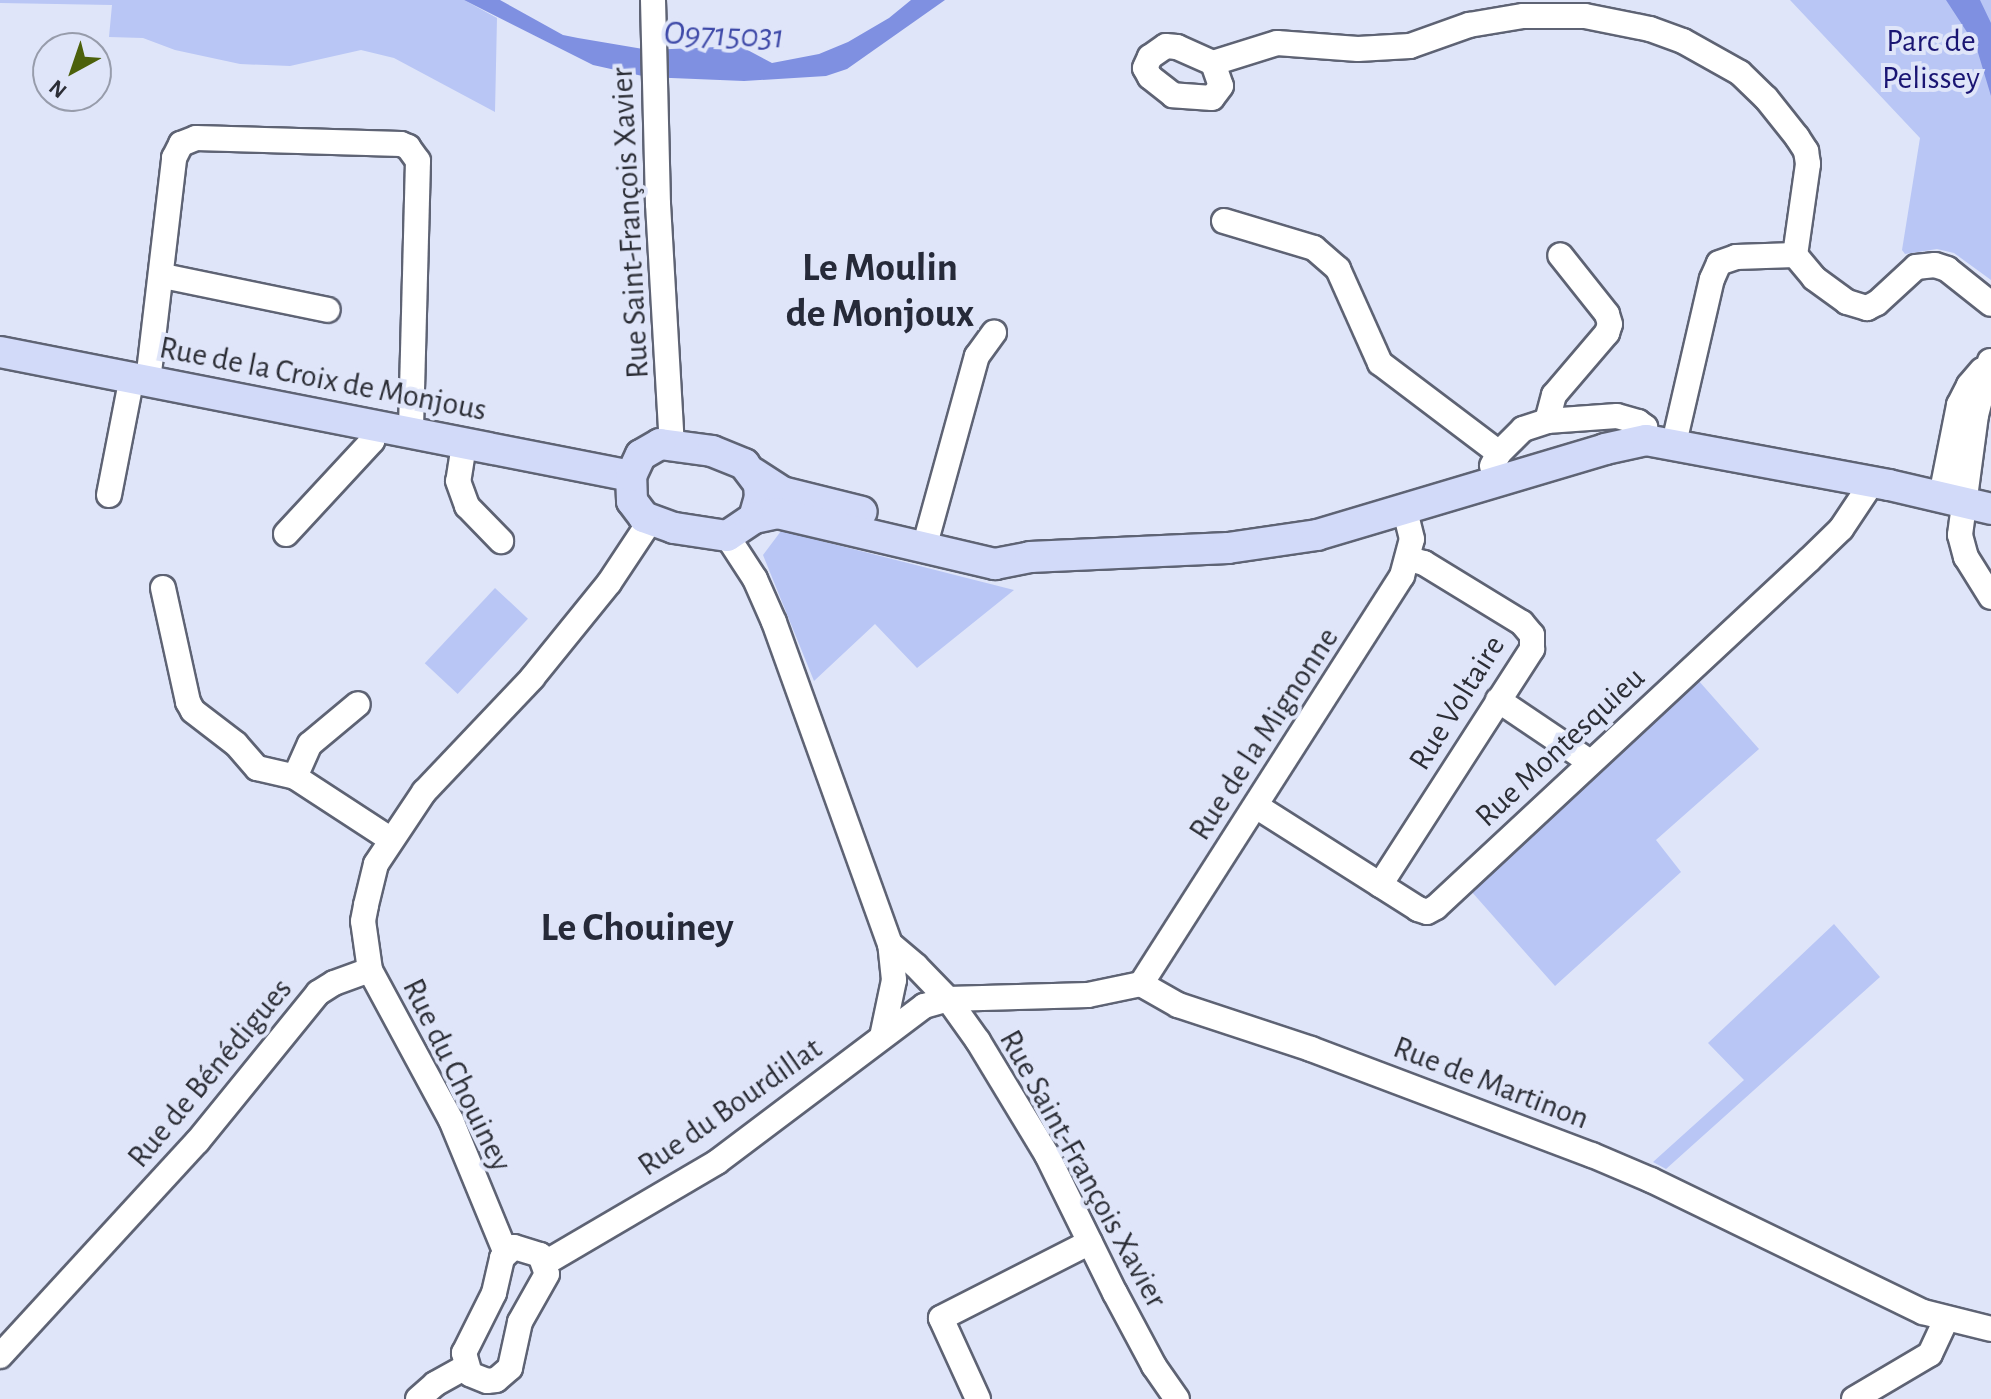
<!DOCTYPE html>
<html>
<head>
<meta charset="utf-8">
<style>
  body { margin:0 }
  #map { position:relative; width:1991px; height:1399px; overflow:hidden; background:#dfe5f9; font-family:"Alegreya Sans",sans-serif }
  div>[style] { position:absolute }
  .green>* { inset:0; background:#b9c6f5; transform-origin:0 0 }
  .water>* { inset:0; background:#7f90e1 }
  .roads { filter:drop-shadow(2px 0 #5e6374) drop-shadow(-2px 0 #5e6374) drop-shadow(0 2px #5e6374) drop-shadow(0 -2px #5e6374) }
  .minor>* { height:24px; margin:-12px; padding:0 12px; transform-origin:12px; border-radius:12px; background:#fff }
  .major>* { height:30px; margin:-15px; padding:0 15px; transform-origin:15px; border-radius:15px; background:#d2daf9 }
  span { translate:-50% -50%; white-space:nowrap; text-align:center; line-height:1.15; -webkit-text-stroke:8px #dfe5f9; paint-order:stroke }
  .park-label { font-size:32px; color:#1a1573 }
  .street-label { font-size:32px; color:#2c2e36 }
  .water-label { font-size:34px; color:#3e49a8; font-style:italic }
  .district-label { font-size:40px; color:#262a39; font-weight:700 }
  .north { position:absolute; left:32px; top:32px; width:80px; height:80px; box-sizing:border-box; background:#dfe5f9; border:2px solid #979cab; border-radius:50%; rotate:220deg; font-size:22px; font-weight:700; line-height:32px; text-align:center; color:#2c2e36 }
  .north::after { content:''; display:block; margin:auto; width:28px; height:36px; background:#4c610b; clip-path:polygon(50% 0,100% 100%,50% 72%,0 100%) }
</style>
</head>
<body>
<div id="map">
  <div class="green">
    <div style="clip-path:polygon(0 0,464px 0,497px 18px,495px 112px,394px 58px,361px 50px,290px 66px,240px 64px,175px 50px,143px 38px,109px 37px,112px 5px,0 3px)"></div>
    <div style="clip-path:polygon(1790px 0,1991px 0,1991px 280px,1954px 253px,1937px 249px,1905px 254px,1902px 250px,1920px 138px)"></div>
    <div style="clip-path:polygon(781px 531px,782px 531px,1014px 590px,917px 668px,875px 624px,814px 681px,763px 555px)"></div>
    <div style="left:495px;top:588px;width:45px;height:103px;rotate:43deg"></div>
    <div style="clip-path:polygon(1698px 680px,1759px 749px,1656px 840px,1681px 872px,1555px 986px,1471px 891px)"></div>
    <div style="clip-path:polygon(1834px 924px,1880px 977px,1666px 1169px,1653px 1162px,1744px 1080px,1708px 1043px)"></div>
  </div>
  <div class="water">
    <div style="clip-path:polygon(464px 0,500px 0,563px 35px,578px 38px,649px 50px,740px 46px,772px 63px,819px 54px,848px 42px,889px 18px,911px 0,945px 0,847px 69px,826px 76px,744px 81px,647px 77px,593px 65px)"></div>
    <div style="clip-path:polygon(1946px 0,1980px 0,1991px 23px,1991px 96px,1976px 46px)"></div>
  </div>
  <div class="roads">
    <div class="minor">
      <div style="left:653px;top:0;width:204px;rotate:88.6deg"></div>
      <div style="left:658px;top:204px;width:240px;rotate:86.7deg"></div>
      <div style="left:1213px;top:63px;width:24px;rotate:71deg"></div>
      <div style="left:1221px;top:86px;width:15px;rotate:127deg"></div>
      <div style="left:1212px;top:98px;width:39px;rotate:-176deg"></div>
      <div style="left:1173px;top:95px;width:29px;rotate:-142deg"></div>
      <div style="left:1150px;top:77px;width:10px;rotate:-119deg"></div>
      <div style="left:1145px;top:68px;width:12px;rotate:-66deg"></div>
      <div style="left:1150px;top:57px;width:19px;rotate:-35deg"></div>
      <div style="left:1166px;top:46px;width:11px;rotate:5deg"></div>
      <div style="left:1177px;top:47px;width:39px;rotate:24deg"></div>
      <div style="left:1213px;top:63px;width:67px;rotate:-17.4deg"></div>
      <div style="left:1277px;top:43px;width:81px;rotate:4.2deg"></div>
      <div style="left:1358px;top:49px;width:52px;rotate:-3.3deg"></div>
      <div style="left:1410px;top:46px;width:63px;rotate:-19.6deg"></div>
      <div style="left:1469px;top:25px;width:55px;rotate:-9.5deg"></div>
      <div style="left:1523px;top:16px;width:62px"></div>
      <div style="left:1585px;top:16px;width:66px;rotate:11.3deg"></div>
      <div style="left:1650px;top:29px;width:35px;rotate:20deg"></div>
      <div style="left:1683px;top:41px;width:65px;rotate:29.3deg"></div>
      <div style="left:1740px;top:73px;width:36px;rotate:44deg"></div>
      <div style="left:1766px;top:98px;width:50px;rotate:51.5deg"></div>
      <div style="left:1797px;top:137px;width:17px;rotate:57deg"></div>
      <div style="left:1806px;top:151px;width:13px;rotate:81deg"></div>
      <div style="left:1808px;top:164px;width:92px;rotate:98.1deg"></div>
      <div style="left:1795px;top:255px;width:30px;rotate:50deg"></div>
      <div style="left:1814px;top:278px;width:41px;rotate:36deg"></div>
      <div style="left:1847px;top:302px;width:21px;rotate:17deg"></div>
      <div style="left:1867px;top:308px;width:11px;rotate:-27deg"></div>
      <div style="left:1877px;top:303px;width:53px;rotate:-42.7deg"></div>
      <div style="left:1916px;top:267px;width:19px;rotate:-6deg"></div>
      <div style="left:1935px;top:265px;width:13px;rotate:18deg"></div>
      <div style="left:1947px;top:269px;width:56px;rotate:38.5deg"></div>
      <div style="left:1224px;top:221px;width:94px;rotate:16.7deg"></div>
      <div style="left:1314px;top:248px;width:32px;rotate:41deg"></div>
      <div style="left:1338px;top:269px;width:103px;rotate:65.9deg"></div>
      <div style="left:1380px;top:363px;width:149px;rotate:37.1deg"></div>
      <div style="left:163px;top:276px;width:168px;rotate:11.6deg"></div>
      <div style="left:1990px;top:361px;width:56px;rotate:104.5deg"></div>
      <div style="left:1976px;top:415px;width:121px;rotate:97.6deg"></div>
      <div style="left:1960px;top:535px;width:23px;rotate:75deg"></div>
      <div style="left:1966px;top:557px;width:47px;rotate:58deg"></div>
      <div style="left:148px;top:381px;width:225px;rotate:-83.3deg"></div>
      <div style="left:174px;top:158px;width:16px;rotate:-63deg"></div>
      <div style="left:181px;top:144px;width:16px;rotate:-22deg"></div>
      <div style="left:196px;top:138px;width:205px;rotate:1.7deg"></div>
      <div style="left:401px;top:144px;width:8px;rotate:23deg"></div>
      <div style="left:408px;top:147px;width:17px;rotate:54deg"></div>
      <div style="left:418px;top:161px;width:273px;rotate:91.5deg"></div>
      <div style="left:1547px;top:421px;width:27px;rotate:-75deg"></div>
      <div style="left:1554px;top:395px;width:82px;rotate:-49.5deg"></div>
      <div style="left:1607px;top:333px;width:9px;rotate:-72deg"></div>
      <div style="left:1610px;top:324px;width:10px;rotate:-107deg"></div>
      <div style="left:1607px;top:314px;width:75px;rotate:-128.5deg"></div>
      <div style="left:1674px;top:443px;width:168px;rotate:-77deg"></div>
      <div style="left:1712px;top:279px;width:17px;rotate:-66deg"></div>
      <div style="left:1719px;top:263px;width:18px;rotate:-19deg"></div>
      <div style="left:1736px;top:257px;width:59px;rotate:-1.9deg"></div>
      <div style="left:464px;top:445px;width:36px;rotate:99deg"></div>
      <div style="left:458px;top:481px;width:27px;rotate:70deg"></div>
      <div style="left:467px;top:506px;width:49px;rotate:45.8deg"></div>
      <div style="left:1492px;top:466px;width:15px;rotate:-62deg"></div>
      <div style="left:1499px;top:453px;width:34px;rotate:-45deg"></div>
      <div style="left:1523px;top:429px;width:25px;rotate:-18deg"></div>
      <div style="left:1547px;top:421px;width:70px;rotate:-4.1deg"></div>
      <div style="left:1617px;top:416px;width:22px;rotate:16deg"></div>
      <div style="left:1638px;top:422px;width:9px;rotate:36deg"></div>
      <div style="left:1645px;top:427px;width:13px;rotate:86deg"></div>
      <div style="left:109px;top:495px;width:120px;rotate:-79deg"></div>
      <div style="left:1941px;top:496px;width:93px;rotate:-78.8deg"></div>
      <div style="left:1959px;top:405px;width:22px;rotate:-63deg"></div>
      <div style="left:1969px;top:385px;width:20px;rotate:-49deg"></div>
      <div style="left:286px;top:534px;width:127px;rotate:-47.2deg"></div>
      <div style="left:372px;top:441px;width:14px;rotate:-78deg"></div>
      <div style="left:727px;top:536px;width:51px;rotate:56.9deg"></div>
      <div style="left:755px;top:579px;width:47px;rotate:66.2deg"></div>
      <div style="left:774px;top:622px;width:342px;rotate:70.2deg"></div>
      <div style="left:890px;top:944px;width:34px;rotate:40deg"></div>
      <div style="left:916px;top:966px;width:46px;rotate:45.9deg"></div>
      <div style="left:948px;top:999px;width:52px;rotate:54.5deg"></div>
      <div style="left:978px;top:1041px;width:133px;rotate:58.8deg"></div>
      <div style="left:1047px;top:1155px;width:154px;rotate:63.8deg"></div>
      <div style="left:1115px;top:1293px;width:83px;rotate:61.9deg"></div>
      <div style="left:1154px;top:1366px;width:40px;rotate:55.1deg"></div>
      <div style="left:924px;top:548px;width:199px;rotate:-74.6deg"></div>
      <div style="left:977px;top:356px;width:29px;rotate:-54deg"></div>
      <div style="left:163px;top:588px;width:117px;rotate:77.6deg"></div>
      <div style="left:188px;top:702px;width:10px;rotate:61deg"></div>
      <div style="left:193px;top:711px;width:54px;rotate:37.5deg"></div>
      <div style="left:236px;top:744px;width:32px;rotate:49deg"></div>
      <div style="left:257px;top:768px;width:39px;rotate:13deg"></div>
      <div style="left:295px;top:777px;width:113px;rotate:33.1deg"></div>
      <div style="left:1498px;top:700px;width:111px;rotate:34deg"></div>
      <div style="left:295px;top:777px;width:36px;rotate:-66deg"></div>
      <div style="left:310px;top:744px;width:62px;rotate:-39.8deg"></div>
      <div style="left:1256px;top:806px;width:192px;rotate:32.4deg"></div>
      <div style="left:1418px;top:909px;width:9px;rotate:18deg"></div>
      <div style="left:1427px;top:912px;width:10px;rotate:-29deg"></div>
      <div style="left:1436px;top:907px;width:509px;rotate:-42.93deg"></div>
      <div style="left:1809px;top:560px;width:45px;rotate:-44.1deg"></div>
      <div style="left:1841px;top:529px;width:58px;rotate:-56.3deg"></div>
      <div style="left:1380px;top:885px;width:281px;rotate:-57.2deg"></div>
      <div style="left:1532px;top:649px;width:14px;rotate:-90deg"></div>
      <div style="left:1532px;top:635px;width:16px;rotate:-130deg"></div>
      <div style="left:1522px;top:623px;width:115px;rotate:-148.5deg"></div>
      <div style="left:1424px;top:563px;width:16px;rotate:-165deg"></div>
      <div style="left:1141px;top:984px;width:484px;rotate:-57.4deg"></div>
      <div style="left:1402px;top:576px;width:38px;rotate:-75deg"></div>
      <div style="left:1412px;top:539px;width:29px;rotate:-104deg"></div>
      <div style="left:882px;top:1037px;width:58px;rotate:-78.1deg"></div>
      <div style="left:894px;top:980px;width:36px;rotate:-96deg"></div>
      <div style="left:514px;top:1247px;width:27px;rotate:17deg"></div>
      <div style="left:540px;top:1255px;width:20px;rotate:70deg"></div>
      <div style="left:547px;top:1274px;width:55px;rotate:119.4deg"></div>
      <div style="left:520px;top:1322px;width:47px;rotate:102.3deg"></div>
      <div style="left:510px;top:1368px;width:18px;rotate:139deg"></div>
      <div style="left:496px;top:1380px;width:9px;rotate:174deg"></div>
      <div style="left:487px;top:1381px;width:18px;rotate:-158deg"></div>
      <div style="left:470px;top:1374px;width:22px;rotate:-106deg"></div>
      <div style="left:464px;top:1353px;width:67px;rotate:-63.4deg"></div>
      <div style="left:494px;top:1293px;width:36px;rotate:-77deg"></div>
      <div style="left:502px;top:1258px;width:16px;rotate:-43deg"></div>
      <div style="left:505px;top:1251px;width:142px;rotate:-112.4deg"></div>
      <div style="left:451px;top:1120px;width:170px;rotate:-118.4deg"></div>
      <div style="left:370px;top:970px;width:49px;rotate:-98.1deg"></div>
      <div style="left:363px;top:921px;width:16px;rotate:-79deg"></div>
      <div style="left:366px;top:905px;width:42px;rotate:-76.3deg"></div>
      <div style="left:376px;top:864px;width:87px;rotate:-56.3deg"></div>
      <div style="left:424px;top:792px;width:157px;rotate:-46.5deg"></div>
      <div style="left:532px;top:678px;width:122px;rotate:-51deg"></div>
      <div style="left:609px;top:583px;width:74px;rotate:-56.5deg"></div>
      <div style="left:545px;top:1263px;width:199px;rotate:-30.4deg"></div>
      <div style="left:717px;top:1162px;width:259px;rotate:-37deg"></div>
      <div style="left:924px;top:1006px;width:25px;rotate:-16deg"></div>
      <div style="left:948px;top:999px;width:140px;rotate:-1.6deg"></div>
      <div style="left:1088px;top:995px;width:54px;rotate:-11.7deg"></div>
      <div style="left:1141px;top:984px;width:43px;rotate:29.6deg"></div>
      <div style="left:1178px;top:1005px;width:140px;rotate:18.3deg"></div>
      <div style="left:1311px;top:1049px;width:300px;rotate:20.7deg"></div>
      <div style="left:1592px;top:1155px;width:64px;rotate:23deg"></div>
      <div style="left:1651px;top:1180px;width:302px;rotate:25.9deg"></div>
      <div style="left:1923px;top:1312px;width:70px;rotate:14deg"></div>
      <div style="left:0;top:1356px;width:291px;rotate:-47.4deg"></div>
      <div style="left:197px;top:1142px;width:192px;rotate:-50.9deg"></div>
      <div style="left:318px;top:993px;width:19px;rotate:-32deg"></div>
      <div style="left:334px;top:983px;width:38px;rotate:-20deg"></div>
      <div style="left:418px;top:1399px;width:23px;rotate:-41deg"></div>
      <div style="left:435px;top:1384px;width:35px;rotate:-29deg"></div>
      <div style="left:978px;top:1399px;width:89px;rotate:-114.6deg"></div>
      <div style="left:941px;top:1318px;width:167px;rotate:-27deg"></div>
      <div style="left:1854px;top:1399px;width:88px;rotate:-30.6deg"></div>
      <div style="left:1930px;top:1354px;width:38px;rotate:-65deg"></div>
    </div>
    <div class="major">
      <div style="left:0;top:352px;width:643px;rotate:11.12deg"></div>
      <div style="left:660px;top:444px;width:52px;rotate:7.7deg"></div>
      <div style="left:712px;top:451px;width:35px;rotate:22deg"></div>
      <div style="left:744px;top:464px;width:25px;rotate:53deg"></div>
      <div style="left:759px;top:484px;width:13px;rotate:86deg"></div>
      <div style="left:760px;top:497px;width:22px;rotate:106deg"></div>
      <div style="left:754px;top:518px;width:32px;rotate:146deg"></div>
      <div style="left:727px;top:536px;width:54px;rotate:-171.4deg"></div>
      <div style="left:674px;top:528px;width:32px;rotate:-160deg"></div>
      <div style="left:644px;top:517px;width:20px;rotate:-127deg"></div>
      <div style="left:632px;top:501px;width:25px;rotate:-92deg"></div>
      <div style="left:631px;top:476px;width:23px;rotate:-65deg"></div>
      <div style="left:641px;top:455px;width:22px;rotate:-30deg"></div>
      <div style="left:753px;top:473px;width:35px;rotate:33deg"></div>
      <div style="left:782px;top:492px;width:82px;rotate:14deg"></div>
      <div style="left:754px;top:518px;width:24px;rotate:-12deg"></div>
      <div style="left:777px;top:513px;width:224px;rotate:13.2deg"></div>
      <div style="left:995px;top:564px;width:36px;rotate:-11deg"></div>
      <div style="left:1030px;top:557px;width:198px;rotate:-2.6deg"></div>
      <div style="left:1228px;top:548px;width:90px;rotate:-8.3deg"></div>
      <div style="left:1317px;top:535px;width:301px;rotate:-16.6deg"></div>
      <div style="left:1605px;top:449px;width:42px;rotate:-12.4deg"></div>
      <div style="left:1646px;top:440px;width:247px;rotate:10.5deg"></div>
      <div style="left:1889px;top:485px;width:105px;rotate:13.2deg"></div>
    </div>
  </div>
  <div class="park-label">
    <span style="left:1931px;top:60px">Parc de<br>Pelissey</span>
  </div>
  <div class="street-label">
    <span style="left:630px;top:223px;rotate:-93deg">Rue Saint-François Xavier</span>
    <span style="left:323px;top:379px;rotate:11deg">Rue de la Croix de Monjous</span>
    <span style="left:1457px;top:703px;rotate:-58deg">Rue Voltaire</span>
    <span style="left:1264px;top:734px;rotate:-57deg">Rue de la Mignonne</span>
    <span style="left:1560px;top:747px;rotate:-43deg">Rue Montesquieu</span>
    <span style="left:210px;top:1073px;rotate:-50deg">Rue de Bénédigues</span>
    <span style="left:457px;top:1075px;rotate:64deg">Rue du Chouiney</span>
    <span style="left:1491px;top:1083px;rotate:21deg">Rue de Martinon</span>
    <span style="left:730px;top:1107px;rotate:-35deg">Rue du Bourdillat</span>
    <span style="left:1083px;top:1169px;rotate:61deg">Rue Saint-François Xavier</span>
  </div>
  <div class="water-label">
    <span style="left:724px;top:36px;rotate:2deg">O9715031</span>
  </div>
  <div class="district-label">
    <span style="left:880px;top:291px">Le Moulin<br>de Monjoux</span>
    <span style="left:637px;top:928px">Le Chouiney</span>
  </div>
  <div class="north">N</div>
</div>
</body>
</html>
